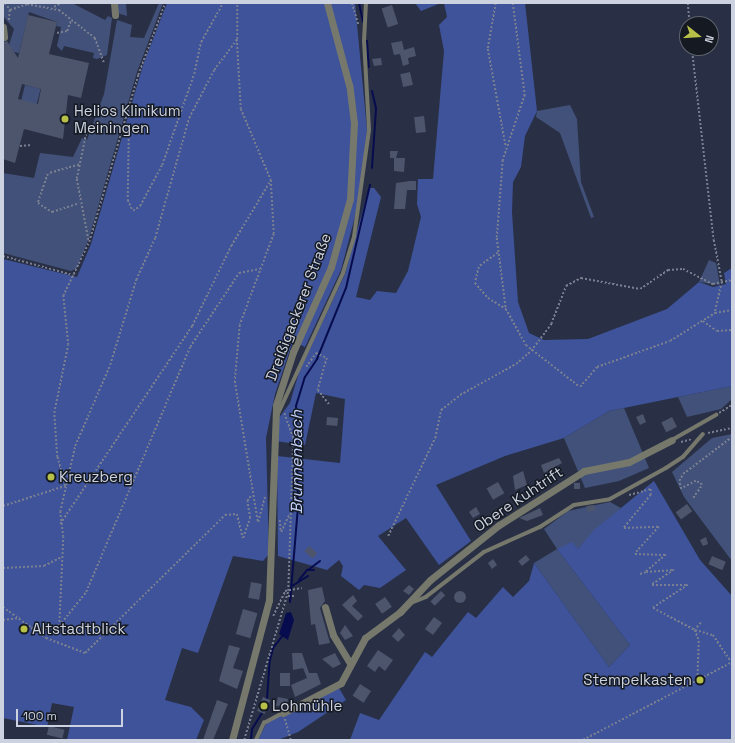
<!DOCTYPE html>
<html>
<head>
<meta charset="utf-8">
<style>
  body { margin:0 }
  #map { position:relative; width:735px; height:743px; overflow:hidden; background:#293045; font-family:"Space Grotesk",sans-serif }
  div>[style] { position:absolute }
  .green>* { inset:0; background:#42517a; transform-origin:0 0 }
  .forest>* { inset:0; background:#3e5399 }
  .water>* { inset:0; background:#070c4e }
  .stream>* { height:2px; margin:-1px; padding:0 1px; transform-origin:1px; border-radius:1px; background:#070c4e }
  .building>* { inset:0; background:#4c556c; transform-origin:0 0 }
  .round { border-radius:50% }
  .path>* { height:1.5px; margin-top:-0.75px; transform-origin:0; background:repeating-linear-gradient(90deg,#797f90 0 2px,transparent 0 4px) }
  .service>* { height:3.5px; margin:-1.75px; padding:0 1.75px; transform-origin:1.75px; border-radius:1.75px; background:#76786c }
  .minor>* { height:7px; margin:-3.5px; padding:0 3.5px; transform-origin:3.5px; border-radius:3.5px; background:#76786c }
  .dots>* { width:11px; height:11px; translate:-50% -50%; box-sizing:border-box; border:2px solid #151922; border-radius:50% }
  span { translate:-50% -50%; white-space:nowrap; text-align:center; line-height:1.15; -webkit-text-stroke:3px #151922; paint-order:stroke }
  .poi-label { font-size:15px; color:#ccd2df }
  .left { translate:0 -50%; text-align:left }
  .right { translate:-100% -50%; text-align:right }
  .street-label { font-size:15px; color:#ccd2df }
  .water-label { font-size:16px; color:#c2d1fa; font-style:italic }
  .frame { position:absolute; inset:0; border:4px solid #ccd2df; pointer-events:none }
  .north { position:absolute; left:679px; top:16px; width:40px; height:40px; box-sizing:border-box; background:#151922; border:1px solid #5e636e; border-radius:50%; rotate:107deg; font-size:11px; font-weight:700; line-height:16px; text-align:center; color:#ccd2df }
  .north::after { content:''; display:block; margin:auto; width:14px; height:18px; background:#b7c148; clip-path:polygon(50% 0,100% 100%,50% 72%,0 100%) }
  .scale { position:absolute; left:16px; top:709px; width:107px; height:18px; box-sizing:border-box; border:2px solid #ccd2df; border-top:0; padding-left:5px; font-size:12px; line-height:14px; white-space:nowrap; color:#ccd2df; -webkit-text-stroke:3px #151922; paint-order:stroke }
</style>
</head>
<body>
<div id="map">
  <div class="green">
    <div style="clip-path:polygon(3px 3px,72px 3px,105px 20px,108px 16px,112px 18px,107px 55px,97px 59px,93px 58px,94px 53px,64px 46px,62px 51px,57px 46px,61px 27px,56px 26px,57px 22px,29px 12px,19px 53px,14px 52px,9px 45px,14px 29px,3px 16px)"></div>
    <div style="clip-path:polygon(116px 3px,126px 3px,127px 16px,117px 13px)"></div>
    <div style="clip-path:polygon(159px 3px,163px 3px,137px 72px,89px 238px,77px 268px,71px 271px,3px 253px,3px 173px,34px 178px,40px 153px,73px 157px,82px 138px,87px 140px,104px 94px,117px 20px,132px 25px,130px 37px,144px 38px)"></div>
    <div style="left:25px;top:85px;width:16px;height:16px;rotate:14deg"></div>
    <div style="clip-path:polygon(570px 105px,577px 119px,581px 182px,594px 217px,591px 218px,560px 133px,536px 117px,537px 111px)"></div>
    <div style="clip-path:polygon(709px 260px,716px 263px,720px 285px,699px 282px)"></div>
    <div style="clip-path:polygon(732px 386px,732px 399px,721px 409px,687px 417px,678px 397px)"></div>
    <div style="clip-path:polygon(624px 408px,649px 468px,619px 481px,585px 488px,564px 438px,609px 411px)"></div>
    <div style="clip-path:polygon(732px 434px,732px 561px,684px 497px,672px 472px,712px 438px)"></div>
    <div style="clip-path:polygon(610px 502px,621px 508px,578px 549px,557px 549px,630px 645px,609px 667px,534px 563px,557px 549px,544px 529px,568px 511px)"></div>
  </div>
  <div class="forest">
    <div style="clip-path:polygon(167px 3px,355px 3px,367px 130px,359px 201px,341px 270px,305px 347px,293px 341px,275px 394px,266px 438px,269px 554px,263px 561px,233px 556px,198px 653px,182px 648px,165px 700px,191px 707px,204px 720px,196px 740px,67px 740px,74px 707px,52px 703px,47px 727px,3px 718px,3px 259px,77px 277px,91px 244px,143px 65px)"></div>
    <div style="clip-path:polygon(415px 3px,441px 3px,421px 11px)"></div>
    <div style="clip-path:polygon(444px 3px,525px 3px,537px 111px,525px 136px,521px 167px,513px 182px,512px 212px,518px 302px,529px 333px,544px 340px,588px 339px,667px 309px,699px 282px,713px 287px,726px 284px,724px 273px,732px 268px,732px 386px,609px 411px,564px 438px,505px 456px,436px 485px,471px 541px,439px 565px,406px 518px,378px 536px,406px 570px,380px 588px,364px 585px,359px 590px,341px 576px,343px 566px,339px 560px,327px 570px,278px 556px,277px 456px,340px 463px,345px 399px,316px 393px,305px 445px,275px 441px,278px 419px,290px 403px,299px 372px,345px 274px,369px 188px,374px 188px,381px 197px,356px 297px,370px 300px,377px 291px,396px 293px,408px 271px,421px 217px,417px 204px,418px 179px,433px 179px,444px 51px,439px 25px,447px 17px)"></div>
    <div style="clip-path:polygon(654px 481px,700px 560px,732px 596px,732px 740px,350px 740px,360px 713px,379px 720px,425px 652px,432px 657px,468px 612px,476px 618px,503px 587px,513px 597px,529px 581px,534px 563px,609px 667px,630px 645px,557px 549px,572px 542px,578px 549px,594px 530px)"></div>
    <div style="clip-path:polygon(339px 688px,346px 700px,298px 732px,278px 740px,258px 740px,267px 722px)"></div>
  </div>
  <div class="water">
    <div style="clip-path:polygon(291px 612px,294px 620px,288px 640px,279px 634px,286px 613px)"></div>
  </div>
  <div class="stream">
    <div style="left:359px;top:3px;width:19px;rotate:78deg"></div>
    <div style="left:367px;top:41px;width:26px;rotate:86deg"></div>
    <div style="left:372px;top:91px;width:18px;rotate:77deg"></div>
    <div style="left:376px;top:109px;width:59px;rotate:93.9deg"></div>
    <div style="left:308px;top:570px;width:15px;rotate:-37deg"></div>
    <div style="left:299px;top:580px;width:13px;rotate:-51deg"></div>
    <div style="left:307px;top:570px;width:7px"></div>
    <div style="left:292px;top:586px;width:19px;rotate:-32deg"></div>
    <div style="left:290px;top:602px;width:96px;rotate:-85.2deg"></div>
    <div style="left:298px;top:506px;width:100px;rotate:-91.1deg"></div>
    <div style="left:296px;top:406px;width:30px;rotate:-73deg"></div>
    <div style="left:305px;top:377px;width:22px;rotate:-56deg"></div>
    <div style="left:317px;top:359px;width:77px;rotate:-67.8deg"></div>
    <div style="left:346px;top:288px;width:106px;rotate:-76.9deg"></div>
    <div style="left:267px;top:699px;width:39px;rotate:-86deg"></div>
    <div style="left:270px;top:660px;width:12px;rotate:-76deg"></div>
    <div style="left:273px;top:648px;width:16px;rotate:-52deg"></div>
    <div style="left:251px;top:740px;width:11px;rotate:-85deg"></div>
    <div style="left:252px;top:729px;width:19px;rotate:-58deg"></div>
  </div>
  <div class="building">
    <div style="left:392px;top:5px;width:20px;height:11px;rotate:72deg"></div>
    <div style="clip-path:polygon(evenodd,28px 15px,57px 22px,49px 54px,89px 63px,81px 98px,68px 95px,63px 139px,24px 129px,15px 163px,3px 159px,3px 42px,7px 41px,18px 58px,28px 15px,22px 84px,41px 89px,38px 104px,18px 99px,22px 84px)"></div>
    <div style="clip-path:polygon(402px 41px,404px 50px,414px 47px,416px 56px,408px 58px,409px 64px,403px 66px,400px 54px,394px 55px,391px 43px)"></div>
    <div style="clip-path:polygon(381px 58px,382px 65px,374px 66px,372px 59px)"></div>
    <div style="left:410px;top:72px;width:13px;height:10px;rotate:77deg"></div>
    <div style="left:424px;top:116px;width:16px;height:10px;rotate:83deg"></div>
    <div style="clip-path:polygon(390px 151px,398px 151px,396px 158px,405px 158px,404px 172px,394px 171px,394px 158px,390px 158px)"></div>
    <div style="clip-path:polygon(410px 181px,416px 181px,416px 190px,407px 190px,405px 209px,394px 209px,396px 183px)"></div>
    <div style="clip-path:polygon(643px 414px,646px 422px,640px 425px,636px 417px)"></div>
    <div style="left:327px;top:417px;width:11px;height:8px;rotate:5deg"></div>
    <div style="left:672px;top:417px;width:11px;height:12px;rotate:63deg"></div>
    <div style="clip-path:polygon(559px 458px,562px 463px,544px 473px,541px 465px)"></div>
    <div style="clip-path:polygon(523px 471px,527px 485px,515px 490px,513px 476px)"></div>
    <div style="left:498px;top:482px;width:13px;height:13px;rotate:61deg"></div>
    <div style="left:574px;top:483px;width:6px;height:6px"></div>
    <div style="left:687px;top:504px;width:9px;height:14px;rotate:54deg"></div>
    <div style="clip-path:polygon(594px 505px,596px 510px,588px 512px,586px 506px)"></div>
    <div style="clip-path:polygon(476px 507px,480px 514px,473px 518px,469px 512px)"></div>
    <div style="clip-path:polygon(540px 508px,543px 515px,527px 521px,519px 518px)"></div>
    <div style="clip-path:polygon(706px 537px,708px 544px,703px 546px,700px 540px)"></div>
    <div style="left:309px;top:546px;width:11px;height:7px;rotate:41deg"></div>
    <div style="left:526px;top:555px;width:6px;height:10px;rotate:51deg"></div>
    <div style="left:712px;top:556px;width:15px;height:9px;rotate:23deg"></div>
    <div style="clip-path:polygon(493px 559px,497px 565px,492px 569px,488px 563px)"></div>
    <div style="left:251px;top:582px;width:11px;height:16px;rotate:10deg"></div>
    <div style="clip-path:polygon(409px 585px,414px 589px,409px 595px,403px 591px)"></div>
    <div style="clip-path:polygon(322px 587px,325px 601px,320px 608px,330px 643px,319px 645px,315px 624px,311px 625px,308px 590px)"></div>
    <div class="round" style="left:454px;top:591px;width:12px;height:12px"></div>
    <div style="left:441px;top:591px;width:6px;height:15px;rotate:45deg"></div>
    <div style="clip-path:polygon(353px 595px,357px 601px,352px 606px,363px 616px,358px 621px,342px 605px)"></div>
    <div style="left:385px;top:597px;width:12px;height:12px;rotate:55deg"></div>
    <div style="left:243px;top:609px;width:15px;height:26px;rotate:16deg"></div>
    <div style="left:434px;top:617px;width:10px;height:15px;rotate:37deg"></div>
    <div style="clip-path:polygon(345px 625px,353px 636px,345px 640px,340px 633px)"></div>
    <div style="clip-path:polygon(399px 628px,405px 635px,398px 642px,392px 636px)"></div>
    <div style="clip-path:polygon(229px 645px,240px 648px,233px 668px,243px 671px,237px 689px,219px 681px)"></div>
    <div style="clip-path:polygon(378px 650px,393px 660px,385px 671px,379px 666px,375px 672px,367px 666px)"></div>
    <div style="clip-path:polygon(292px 653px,302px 653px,309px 673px,317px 673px,321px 684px,295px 697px,291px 685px,307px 678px,303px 668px,293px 670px)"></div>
    <div style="clip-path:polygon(335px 653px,341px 664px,333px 668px,322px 659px)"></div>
    <div style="left:280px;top:673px;width:10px;height:13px"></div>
    <div style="left:360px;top:684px;width:13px;height:14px;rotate:32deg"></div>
    <div style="left:263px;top:697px;width:8px;height:15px;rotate:23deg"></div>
    <div style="clip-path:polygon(278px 697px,288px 699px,287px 705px,276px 706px)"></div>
    <div style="clip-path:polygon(217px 700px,228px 704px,213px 740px,203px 740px)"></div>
    <div style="left:49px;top:726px;width:16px;height:9px;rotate:14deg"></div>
  </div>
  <div class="path">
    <div style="left:5px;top:3px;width:9px;rotate:54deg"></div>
    <div style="left:10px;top:10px;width:12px;rotate:95deg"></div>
    <div style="left:352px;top:3px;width:24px;rotate:73deg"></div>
    <div style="left:496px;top:3px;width:47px;rotate:99.9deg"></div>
    <div style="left:488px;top:49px;width:100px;rotate:79.6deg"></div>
    <div style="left:513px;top:3px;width:93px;rotate:82.6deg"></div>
    <div style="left:525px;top:95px;width:69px;rotate:108.7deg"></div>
    <div style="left:503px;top:160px;width:78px;rotate:94.4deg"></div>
    <div style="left:497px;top:238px;width:72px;rotate:82.8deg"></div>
    <div style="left:506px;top:309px;width:41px;rotate:60.9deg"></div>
    <div style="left:526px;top:345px;width:68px;rotate:37.9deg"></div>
    <div style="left:580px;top:387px;width:26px;rotate:-50deg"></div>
    <div style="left:597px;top:367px;width:77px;rotate:-19.6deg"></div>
    <div style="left:670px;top:341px;width:53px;rotate:-31.9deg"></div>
    <div style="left:715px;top:313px;width:17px;rotate:-10deg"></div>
    <div style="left:688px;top:3px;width:21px;rotate:85deg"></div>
    <div style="left:54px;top:7px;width:8px;rotate:-30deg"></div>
    <div style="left:10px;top:10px;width:18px;rotate:-19deg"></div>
    <div style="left:27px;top:4px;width:33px;rotate:11deg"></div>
    <div style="left:59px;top:10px;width:46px;rotate:37.9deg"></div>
    <div style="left:95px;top:38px;width:27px;rotate:70deg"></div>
    <div style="left:57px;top:33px;width:10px;rotate:-11deg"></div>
    <div style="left:67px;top:31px;width:12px;rotate:-70deg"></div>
    <div style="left:237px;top:39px;width:70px;rotate:86.7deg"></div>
    <div style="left:241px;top:109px;width:77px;rotate:67.1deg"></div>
    <div style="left:271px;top:180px;width:54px;rotate:86.8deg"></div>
    <div style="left:274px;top:234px;width:97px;rotate:110.5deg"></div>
    <div style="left:240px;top:325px;width:56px;rotate:95.1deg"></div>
    <div style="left:235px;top:381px;width:143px;rotate:80.7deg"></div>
    <div style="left:258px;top:522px;width:27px;rotate:-75deg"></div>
    <div style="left:692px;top:48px;width:193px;rotate:83.5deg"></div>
    <div style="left:714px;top:240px;width:43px;rotate:79.2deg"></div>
    <div style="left:722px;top:282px;width:32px;rotate:103deg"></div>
    <div style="left:88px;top:126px;width:54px;rotate:101.7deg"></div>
    <div style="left:77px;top:179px;width:64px;rotate:79.2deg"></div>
    <div style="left:124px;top:129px;width:8px;rotate:50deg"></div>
    <div style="left:129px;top:135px;width:65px;rotate:90.9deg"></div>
    <div style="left:128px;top:200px;width:12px;rotate:66deg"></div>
    <div style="left:133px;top:211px;width:9px;rotate:-36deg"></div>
    <div style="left:140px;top:206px;width:47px;rotate:-61.8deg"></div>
    <div style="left:162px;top:165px;width:96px;rotate:-70.6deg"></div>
    <div style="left:194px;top:74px;width:33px;rotate:-78deg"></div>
    <div style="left:201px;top:42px;width:45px;rotate:-60.6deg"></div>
    <div style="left:20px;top:146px;width:12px;rotate:-5deg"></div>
    <div style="left:79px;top:165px;width:32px;rotate:164deg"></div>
    <div style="left:48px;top:174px;width:31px;rotate:109deg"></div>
    <div style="left:38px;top:203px;width:17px;rotate:33deg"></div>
    <div style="left:52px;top:212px;width:28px;rotate:-18deg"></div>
    <div style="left:498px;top:253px;width:24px;rotate:144deg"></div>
    <div style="left:479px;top:267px;width:16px;rotate:104deg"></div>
    <div style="left:475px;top:283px;width:20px;rotate:49deg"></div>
    <div style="left:488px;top:298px;width:21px;rotate:31deg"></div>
    <div style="left:3px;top:256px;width:73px;rotate:15.2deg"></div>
    <div style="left:703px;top:321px;width:17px;rotate:36deg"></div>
    <div style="left:717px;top:331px;width:15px;rotate:-4deg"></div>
    <div style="left:306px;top:367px;width:17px;rotate:-54deg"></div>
    <div style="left:316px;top:353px;width:12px;rotate:24deg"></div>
    <div style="left:327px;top:358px;width:33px;rotate:106deg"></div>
    <div style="left:318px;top:390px;width:18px;rotate:52deg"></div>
    <div style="left:719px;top:413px;width:15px;rotate:-32deg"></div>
    <div style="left:708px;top:433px;width:25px;rotate:-12deg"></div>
    <div style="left:681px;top:442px;width:11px;rotate:-15deg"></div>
    <div style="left:65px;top:486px;width:30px;rotate:-105deg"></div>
    <div style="left:57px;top:457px;width:44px;rotate:-93.9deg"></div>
    <div style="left:54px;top:413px;width:69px;rotate:-78.4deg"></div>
    <div style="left:68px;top:345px;width:49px;rotate:-95.8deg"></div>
    <div style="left:63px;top:296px;width:60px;rotate:-64.3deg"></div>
    <div style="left:89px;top:242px;width:174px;rotate:-73.6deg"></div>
    <div style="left:138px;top:75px;width:77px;rotate:-69.4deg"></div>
    <div style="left:629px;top:495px;width:23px;rotate:-15deg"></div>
    <div style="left:651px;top:489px;width:6px;rotate:90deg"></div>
    <div style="left:651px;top:495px;width:43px;rotate:129.3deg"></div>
    <div style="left:624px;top:528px;width:35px;rotate:-2deg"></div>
    <div style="left:659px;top:527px;width:36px;rotate:132deg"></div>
    <div style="left:635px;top:554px;width:31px;rotate:2deg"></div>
    <div style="left:666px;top:555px;width:26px;rotate:140deg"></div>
    <div style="left:646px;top:572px;width:28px;rotate:-4deg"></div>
    <div style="left:674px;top:570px;width:27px;rotate:146deg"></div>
    <div style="left:652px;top:585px;width:36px"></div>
    <div style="left:688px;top:585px;width:42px;rotate:146.7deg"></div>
    <div style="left:653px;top:608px;width:47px;rotate:27.6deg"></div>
    <div style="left:695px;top:630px;width:12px;rotate:70deg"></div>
    <div style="left:699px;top:641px;width:38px;rotate:92deg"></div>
    <div style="left:693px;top:498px;width:16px;rotate:-55deg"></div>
    <div style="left:702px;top:485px;width:7px;rotate:-146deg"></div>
    <div style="left:696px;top:481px;width:17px;rotate:152deg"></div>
    <div style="left:681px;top:489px;width:8px;rotate:-104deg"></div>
    <div style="left:679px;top:481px;width:8px;rotate:-60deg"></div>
    <div style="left:683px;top:474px;width:61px;rotate:-37.1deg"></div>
    <div style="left:3px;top:506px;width:65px;rotate:-17.9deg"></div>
    <div style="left:280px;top:520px;width:12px;rotate:85deg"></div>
    <div style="left:281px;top:532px;width:19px;rotate:-65deg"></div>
    <div style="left:60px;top:524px;width:238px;rotate:-56.3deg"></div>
    <div style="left:192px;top:326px;width:89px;rotate:-64deg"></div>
    <div style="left:231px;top:246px;width:77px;rotate:-58.8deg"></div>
    <div style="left:388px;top:536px;width:109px;rotate:-64.4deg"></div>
    <div style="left:435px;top:438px;width:29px;rotate:-78deg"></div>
    <div style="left:441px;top:410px;width:24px;rotate:-38deg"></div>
    <div style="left:460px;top:395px;width:64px;rotate:-29deg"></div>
    <div style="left:516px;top:364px;width:20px;rotate:-41deg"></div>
    <div style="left:531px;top:351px;width:34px;rotate:-53deg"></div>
    <div style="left:551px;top:324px;width:41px;rotate:-68.5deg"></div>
    <div style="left:566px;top:286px;width:17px;rotate:-28deg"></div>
    <div style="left:581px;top:278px;width:60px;rotate:10.6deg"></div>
    <div style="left:640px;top:289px;width:34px;rotate:-34deg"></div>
    <div style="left:668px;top:270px;width:15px;rotate:-4deg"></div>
    <div style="left:683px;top:269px;width:34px;rotate:27deg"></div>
    <div style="left:713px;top:284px;width:19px;rotate:-12deg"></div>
    <div style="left:3px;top:568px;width:41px;rotate:-2.8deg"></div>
    <div style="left:44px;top:566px;width:20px;rotate:-27deg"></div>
    <div style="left:640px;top:574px;width:6px;rotate:-18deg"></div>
    <div style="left:288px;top:596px;width:6px"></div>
    <div style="left:3px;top:607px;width:53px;rotate:35.8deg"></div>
    <div style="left:46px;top:638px;width:42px;rotate:21deg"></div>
    <div style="left:85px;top:653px;width:197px;rotate:-44.6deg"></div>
    <div style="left:225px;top:515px;width:12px;rotate:-5deg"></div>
    <div style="left:237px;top:514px;width:25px;rotate:76deg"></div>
    <div style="left:243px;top:538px;width:21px;rotate:-71deg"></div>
    <div style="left:250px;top:518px;width:17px;rotate:-100deg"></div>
    <div style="left:247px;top:501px;width:6px;rotate:-51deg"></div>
    <div style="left:273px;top:616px;width:28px;rotate:-64deg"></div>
    <div style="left:285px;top:591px;width:17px;rotate:-10deg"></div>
    <div style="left:3px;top:620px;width:17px;rotate:-7deg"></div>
    <div style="left:701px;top:623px;width:9px;rotate:131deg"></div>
    <div style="left:695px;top:630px;width:19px;rotate:16deg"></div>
    <div style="left:713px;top:635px;width:32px;rotate:56deg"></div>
    <div style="left:59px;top:626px;width:89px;rotate:-87.4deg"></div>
    <div style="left:63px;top:537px;width:25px;rotate:-97deg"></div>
    <div style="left:60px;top:512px;width:68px;rotate:-77.2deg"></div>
    <div style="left:75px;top:446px;width:88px;rotate:-66.6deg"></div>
    <div style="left:110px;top:365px;width:89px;rotate:-73deg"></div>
    <div style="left:136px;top:280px;width:46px;rotate:-65.7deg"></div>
    <div style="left:155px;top:238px;width:125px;rotate:-74.2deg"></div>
    <div style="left:189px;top:118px;width:54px;rotate:-62.5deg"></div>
    <div style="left:214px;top:70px;width:39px;rotate:-53deg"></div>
    <div style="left:237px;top:39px;width:36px;rotate:-90deg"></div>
    <div style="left:23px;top:627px;width:18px;rotate:9deg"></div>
    <div style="left:41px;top:630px;width:18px;rotate:-13deg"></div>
    <div style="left:59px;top:626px;width:43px;rotate:-51.5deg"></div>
    <div style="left:86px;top:592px;width:266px;rotate:-67deg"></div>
    <div style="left:190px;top:347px;width:89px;rotate:-56.5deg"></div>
    <div style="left:239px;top:273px;width:21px;rotate:-11deg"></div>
    <div style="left:285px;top:719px;width:22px;rotate:74deg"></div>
    <div style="left:244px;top:740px;width:155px;rotate:-73.5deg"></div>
    <div style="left:288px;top:591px;width:153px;rotate:-88.1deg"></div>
    <div style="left:293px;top:438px;width:27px;rotate:-110deg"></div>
    <div style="left:583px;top:740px;width:168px;rotate:-27.6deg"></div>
  </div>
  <div class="service">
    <div style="left:277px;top:416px;width:157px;rotate:-65.2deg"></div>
    <div style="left:343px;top:273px;width:38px;rotate:-73deg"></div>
    <div style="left:354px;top:237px;width:108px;rotate:-82deg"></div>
    <div style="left:369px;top:130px;width:89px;rotate:-93.2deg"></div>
    <div style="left:364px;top:41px;width:38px;rotate:-87deg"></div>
    <div style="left:672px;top:440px;width:51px;rotate:-29.6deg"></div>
    <div style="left:411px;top:603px;width:16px;rotate:-22deg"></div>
    <div style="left:426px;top:597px;width:73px;rotate:-37.8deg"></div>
    <div style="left:484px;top:552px;width:61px;rotate:-24.1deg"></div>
    <div style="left:540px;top:527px;width:40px;rotate:-32.9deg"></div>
    <div style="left:574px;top:505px;width:36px;rotate:-9deg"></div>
    <div style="left:610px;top:499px;width:64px;rotate:-29deg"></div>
    <div style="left:666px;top:468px;width:20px;rotate:-33deg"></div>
    <div style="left:683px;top:457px;width:30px;rotate:-49deg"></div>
    <div style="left:256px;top:740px;width:19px;rotate:-65deg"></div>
    <div style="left:264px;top:723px;width:21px;rotate:-28deg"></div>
  </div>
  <div class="minor">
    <div style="left:114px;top:3px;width:12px;rotate:85deg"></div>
    <div style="left:3px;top:27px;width:10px;rotate:84deg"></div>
    <div style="left:325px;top:607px;width:29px;rotate:74deg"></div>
    <div style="left:333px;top:635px;width:33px;rotate:59deg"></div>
    <div style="left:283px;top:713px;width:65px;rotate:-27.3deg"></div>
    <div style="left:341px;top:683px;width:51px;rotate:-61.9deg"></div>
    <div style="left:365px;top:638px;width:44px;rotate:-36.6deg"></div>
    <div style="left:400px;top:612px;width:44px;rotate:-46.8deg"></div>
    <div style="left:430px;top:580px;width:88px;rotate:-38.6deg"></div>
    <div style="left:499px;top:525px;width:101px;rotate:-32.4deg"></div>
    <div style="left:584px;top:471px;width:46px;rotate:-11.3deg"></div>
    <div style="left:629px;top:462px;width:48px;rotate:-27.1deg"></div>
    <div style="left:232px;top:740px;width:145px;rotate:-75.2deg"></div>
    <div style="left:269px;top:600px;width:195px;rotate:-87.9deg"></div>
    <div style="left:276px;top:405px;width:56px;rotate:-72.2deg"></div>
    <div style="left:293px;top:352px;width:93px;rotate:-65.9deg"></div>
    <div style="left:331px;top:267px;width:71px;rotate:-74.4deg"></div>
    <div style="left:350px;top:199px;width:76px;rotate:-87deg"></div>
    <div style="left:354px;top:123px;width:38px;rotate:-97deg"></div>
    <div style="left:349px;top:85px;width:85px;rotate:-105deg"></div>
  </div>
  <div class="dots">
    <div style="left:65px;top:119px;background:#b7c148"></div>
    <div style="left:51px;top:477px;background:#b7c148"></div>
    <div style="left:24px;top:629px;background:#b7c148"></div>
    <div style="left:700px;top:680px;background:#b7c148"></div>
    <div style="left:264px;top:706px;background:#b7c148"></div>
  </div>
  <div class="poi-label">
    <span class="left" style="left:74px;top:119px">Helios Klinikum<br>Meiningen</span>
    <span class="left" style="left:59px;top:477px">Kreuzberg</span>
    <span class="left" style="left:32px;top:629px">Altstadtblick</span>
    <span class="right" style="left:692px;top:680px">Stempelkasten</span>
    <span class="left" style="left:272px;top:706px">Lohmühle</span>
  </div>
  <div class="street-label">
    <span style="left:298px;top:307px;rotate:-69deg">Dreißigackerer Straße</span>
    <span style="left:518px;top:499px;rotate:-34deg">Obere Kuhtrift</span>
  </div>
  <div class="water-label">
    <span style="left:297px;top:462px;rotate:-90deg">Brunnenbach</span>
  </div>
  <div class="frame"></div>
  <div class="north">N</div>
  <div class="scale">100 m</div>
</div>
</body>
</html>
